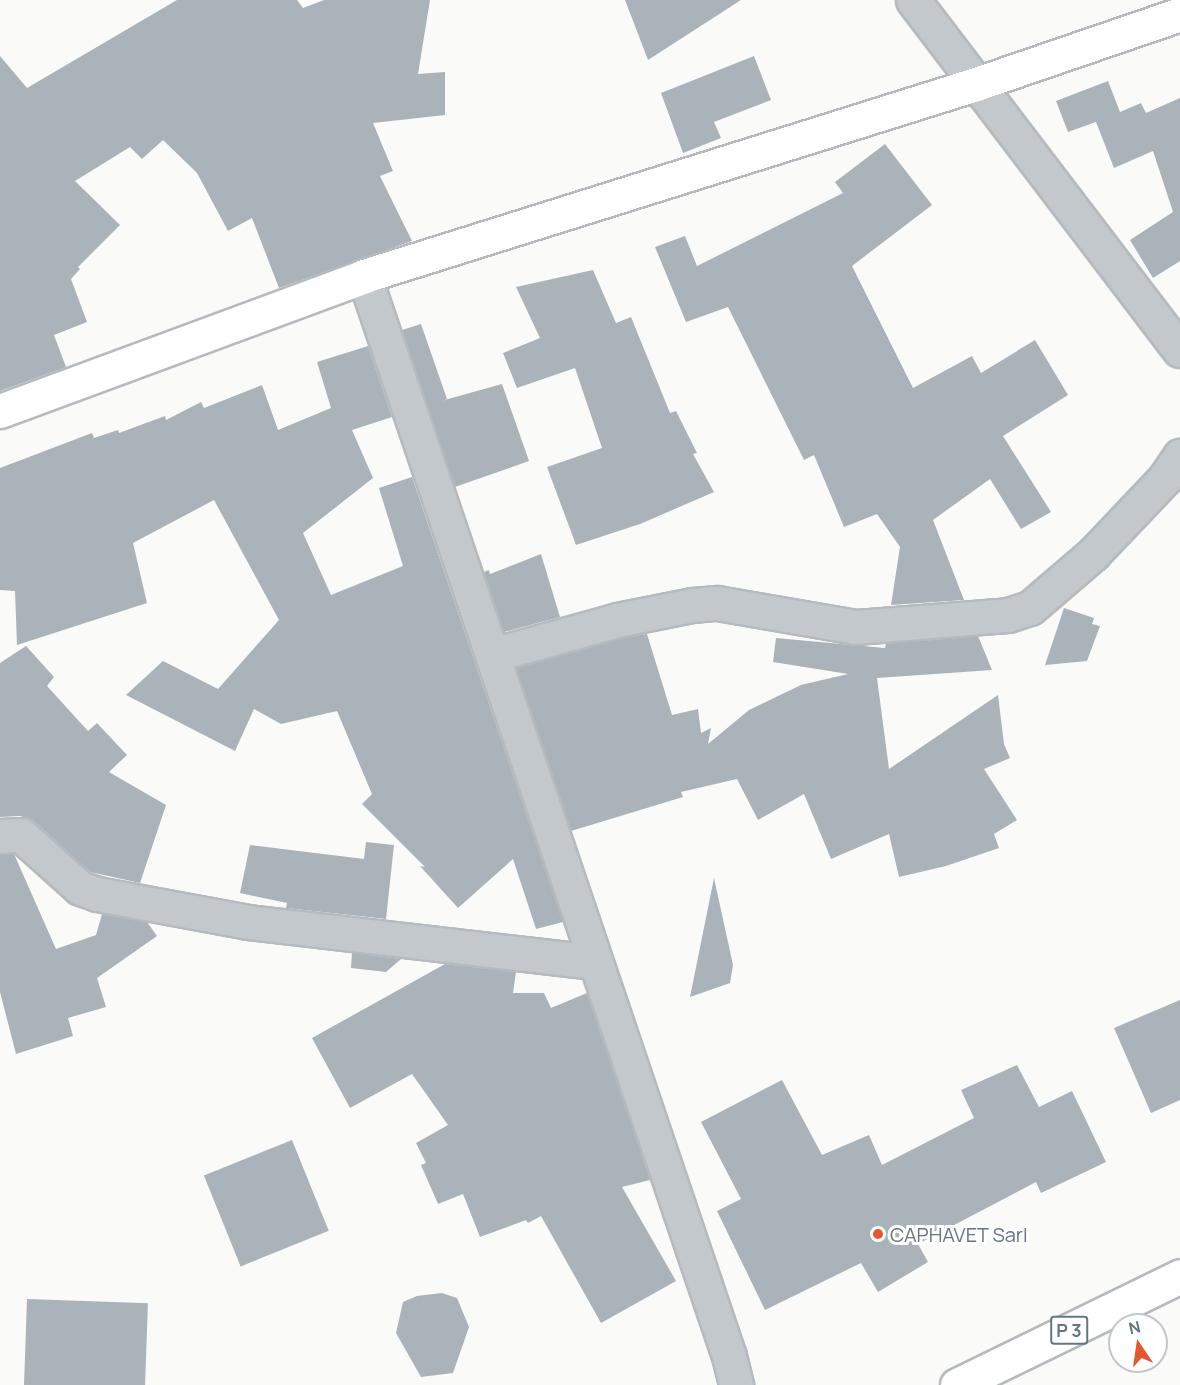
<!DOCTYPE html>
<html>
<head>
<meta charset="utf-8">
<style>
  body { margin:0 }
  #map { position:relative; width:1180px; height:1385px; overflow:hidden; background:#fafaf8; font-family:Manrope,sans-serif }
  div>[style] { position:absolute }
  .building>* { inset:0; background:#aab3b9; transform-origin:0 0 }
  .roads { filter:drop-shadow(2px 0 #b5babe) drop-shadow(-2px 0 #b5babe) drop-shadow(0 2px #b5babe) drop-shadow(0 -2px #b5babe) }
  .minor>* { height:33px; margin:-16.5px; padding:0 16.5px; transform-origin:16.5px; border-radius:16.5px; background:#c3c8cc }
  .major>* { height:33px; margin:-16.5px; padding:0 16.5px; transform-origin:16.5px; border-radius:16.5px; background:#fff }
  .dots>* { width:16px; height:16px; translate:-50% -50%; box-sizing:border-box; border:3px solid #fff; border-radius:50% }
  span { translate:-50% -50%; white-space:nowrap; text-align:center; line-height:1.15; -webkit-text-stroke:6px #fff; paint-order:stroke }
  .shield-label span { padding:2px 4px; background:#fff; border:2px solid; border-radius:4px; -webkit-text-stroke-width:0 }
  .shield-label { font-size:18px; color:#657683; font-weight:700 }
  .poi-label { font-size:20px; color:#657683 }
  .left { translate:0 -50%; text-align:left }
  .north { position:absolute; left:1108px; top:1313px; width:60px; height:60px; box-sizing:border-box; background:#fff; border:2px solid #c1c8cd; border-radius:50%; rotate:347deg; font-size:16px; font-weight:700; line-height:24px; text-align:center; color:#657683 }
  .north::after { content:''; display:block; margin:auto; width:21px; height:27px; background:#e4572e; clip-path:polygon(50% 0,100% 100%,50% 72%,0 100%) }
</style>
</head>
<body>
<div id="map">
  <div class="building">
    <div style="clip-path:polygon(177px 0,297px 0,303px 8px,324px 0,430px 0,418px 74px,445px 72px,445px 115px,373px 123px,393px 171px,380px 176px,412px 241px,279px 288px,252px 218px,228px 231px,197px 173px,163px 140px,142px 159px,130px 147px,75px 181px,120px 225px,78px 267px,80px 269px,71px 279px,87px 322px,54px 335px,66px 367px,0 391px,0 56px,27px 88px)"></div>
    <div style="clip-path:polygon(625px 0,741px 0,648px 60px)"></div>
    <div style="clip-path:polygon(754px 56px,771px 100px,714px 122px,721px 138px,683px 153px,661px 93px)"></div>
    <div style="clip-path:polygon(1108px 81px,1120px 112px,1141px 103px,1146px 113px,1180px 98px,1180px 261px,1153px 278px,1130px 240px,1173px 212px,1153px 151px,1114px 168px,1096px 122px,1068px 132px,1056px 101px)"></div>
    <div style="clip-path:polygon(885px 144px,932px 205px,852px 266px,913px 388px,972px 356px,981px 373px,1035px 340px,1068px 395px,1003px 436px,1051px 512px,1021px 529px,990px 479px,933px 520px,964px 600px,891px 605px,900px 547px,877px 514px,844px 527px,814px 455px,804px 460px,728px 307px,686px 322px,655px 247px,685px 236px,697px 266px,843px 193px,835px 182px)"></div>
    <div style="clip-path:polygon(593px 270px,616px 323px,631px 317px,670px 413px,676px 411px,697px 453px,693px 454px,714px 492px,640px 524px,576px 545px,547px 467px,602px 448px,575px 368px,517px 388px,503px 353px,540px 338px,516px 287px)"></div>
    <div style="clip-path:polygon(421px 324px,447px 399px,441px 401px,502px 384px,529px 461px,455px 487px,402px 330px)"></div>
    <div style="clip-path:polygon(368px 346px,392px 417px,352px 430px,373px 478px,303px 533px,331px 595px,403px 566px,379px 488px,412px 477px,563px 922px,536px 929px,513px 859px,458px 908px,420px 866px,425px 867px,362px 804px,372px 794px,337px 711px,281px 724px,254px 709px,235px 751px,126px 695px,163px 661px,218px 689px,279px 620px,214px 500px,133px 543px,147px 603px,17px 645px,15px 591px,0 590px,0 468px,92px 433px,94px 438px,118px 430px,119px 433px,165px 416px,166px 420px,201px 402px,204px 408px,262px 385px,278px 430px,331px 408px,317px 362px)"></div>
    <div style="clip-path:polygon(541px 554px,560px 617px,504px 632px,484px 572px,489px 570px,490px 574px)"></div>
    <div style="clip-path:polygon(1064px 608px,1094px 618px,1092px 624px,1100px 626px,1087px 661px,1045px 665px)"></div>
    <div style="clip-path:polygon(647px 634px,672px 715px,698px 709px,701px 733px,711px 728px,708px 744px,749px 710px,801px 685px,848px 674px,773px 662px,776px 638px,885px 648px,886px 643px,978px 636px,992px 670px,877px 678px,889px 769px,998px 695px,1004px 744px,1010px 758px,984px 769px,1017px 820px,994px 834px,999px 848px,946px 866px,899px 877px,889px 834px,831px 859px,804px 794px,758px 820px,737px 779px,681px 792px,683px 797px,571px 831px,516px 668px,621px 638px)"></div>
    <div style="clip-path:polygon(26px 646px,54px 677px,47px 686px,88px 731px,97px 723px,127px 755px,109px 772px,166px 805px,140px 883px,90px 872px,34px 821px,20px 816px,0 817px,0 663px)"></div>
    <div style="clip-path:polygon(366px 842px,394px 845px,386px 919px,286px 908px,287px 903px,240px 893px,250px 845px,364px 859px)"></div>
    <div style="clip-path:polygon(14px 854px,56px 949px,96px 935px,102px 914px,147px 922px,157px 936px,97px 978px,106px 1007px,68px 1018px,73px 1036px,16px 1054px,0 992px,0 855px)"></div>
    <div style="clip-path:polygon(714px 878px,733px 965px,730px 983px,690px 997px)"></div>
    <div style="clip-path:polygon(352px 953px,401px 959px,386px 972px,351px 968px)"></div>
    <div style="clip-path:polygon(445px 964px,516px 972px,513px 993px,544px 993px,551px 1008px,587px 993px,650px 1180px,622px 1187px,676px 1281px,601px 1323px,541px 1216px,528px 1223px,526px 1220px,480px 1237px,463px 1194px,438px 1204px,421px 1165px,426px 1163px,416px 1143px,448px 1125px,412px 1074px,350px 1108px,312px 1038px)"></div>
    <div style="clip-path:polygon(1180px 1000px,1180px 1100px,1151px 1113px,1114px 1028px)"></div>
    <div style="clip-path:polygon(1017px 1065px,1039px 1107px,1072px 1091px,1106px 1162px,1041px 1193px,1036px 1182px,918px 1244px,928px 1262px,878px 1292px,861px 1263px,765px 1310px,717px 1211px,741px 1199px,701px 1122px,782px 1080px,822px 1155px,869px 1135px,882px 1165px,974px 1118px,961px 1090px)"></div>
    <div style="left:292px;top:1140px;width:98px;height:95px;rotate:68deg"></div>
    <div style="clip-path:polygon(442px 1293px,457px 1298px,469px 1327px,453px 1373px,421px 1377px,396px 1333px,403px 1302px,417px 1296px)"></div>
    <div style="left:27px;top:1299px;width:121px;height:86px;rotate:2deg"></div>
  </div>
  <div class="roads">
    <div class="minor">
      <div style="left:913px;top:0;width:440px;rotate:52.7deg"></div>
      <div style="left:364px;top:276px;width:1140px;rotate:71.33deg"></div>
      <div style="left:729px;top:1356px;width:30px;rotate:76deg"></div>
      <div style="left:492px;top:655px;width:130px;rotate:-15.6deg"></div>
      <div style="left:617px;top:620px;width:76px;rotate:-11.3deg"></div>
      <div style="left:692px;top:605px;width:25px;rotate:-5deg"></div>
      <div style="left:717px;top:603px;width:141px;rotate:9.8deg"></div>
      <div style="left:856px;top:627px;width:152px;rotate:-4.5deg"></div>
      <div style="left:1008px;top:615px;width:23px;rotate:-18deg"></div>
      <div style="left:1030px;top:608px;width:83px;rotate:-40.6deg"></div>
      <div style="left:1093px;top:554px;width:105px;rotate:-46.5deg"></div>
      <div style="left:1165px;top:478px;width:27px;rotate:-56deg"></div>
      <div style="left:0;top:836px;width:21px;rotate:-3deg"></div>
      <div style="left:21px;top:835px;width:79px;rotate:41.9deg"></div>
      <div style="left:80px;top:888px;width:18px;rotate:19deg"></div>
      <div style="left:97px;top:894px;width:154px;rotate:10.5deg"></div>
      <div style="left:248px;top:922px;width:349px;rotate:6.6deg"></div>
    </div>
    <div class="major">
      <div style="left:0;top:411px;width:388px;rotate:-20.3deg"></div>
      <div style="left:364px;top:276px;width:641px;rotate:-17.42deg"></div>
      <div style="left:976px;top:84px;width:216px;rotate:-18.9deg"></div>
      <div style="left:957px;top:1385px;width:248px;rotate:-26deg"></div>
    </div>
  </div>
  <div class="dots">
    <div style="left:878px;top:1234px;background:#e4572e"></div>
  </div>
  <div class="shield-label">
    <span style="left:1069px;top:1330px">P 3</span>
  </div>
  <div class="poi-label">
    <span class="left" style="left:890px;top:1234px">CAPHAVET Sarl</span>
  </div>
  <div class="north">N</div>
</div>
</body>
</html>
